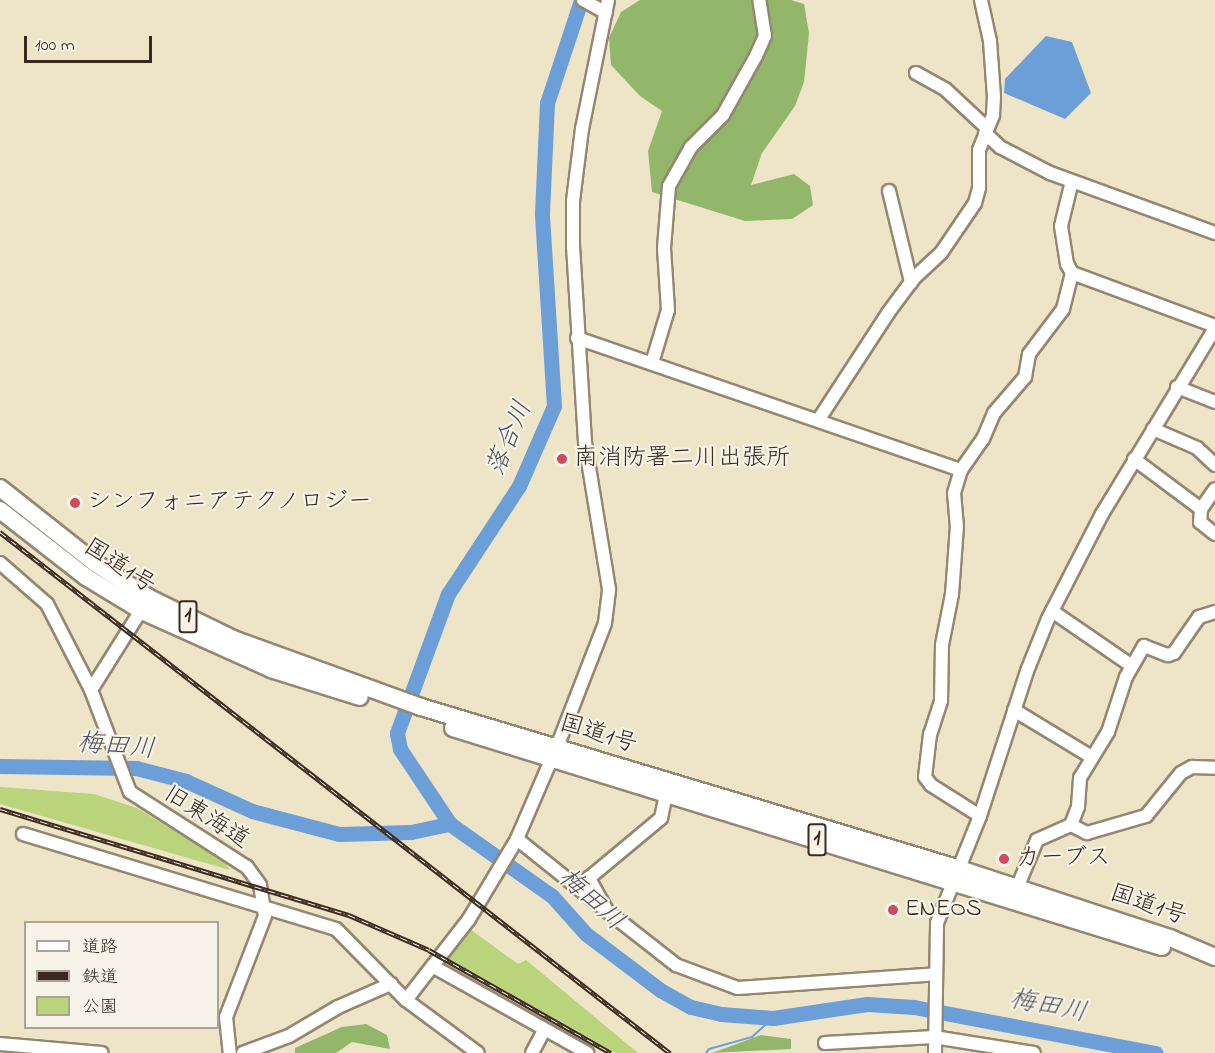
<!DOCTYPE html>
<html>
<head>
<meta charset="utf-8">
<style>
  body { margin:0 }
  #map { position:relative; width:1215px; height:1053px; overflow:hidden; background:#eee4c7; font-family:"Indie Flower","Klee One",sans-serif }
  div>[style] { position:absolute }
  .green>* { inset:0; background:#b9d47a }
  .forest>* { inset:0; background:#92b66a }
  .water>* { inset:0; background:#6c9ed7 }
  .stream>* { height:2px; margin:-1px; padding:0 1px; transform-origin:1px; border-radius:1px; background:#6c9ed7 }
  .river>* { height:15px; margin:-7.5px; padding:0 7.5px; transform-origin:7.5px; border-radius:7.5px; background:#6c9ed7 }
  .roads { filter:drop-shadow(2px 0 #948772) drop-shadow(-2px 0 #948772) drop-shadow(0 2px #948772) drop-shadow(0 -2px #948772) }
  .minor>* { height:12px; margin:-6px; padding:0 6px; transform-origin:6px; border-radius:6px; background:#fff }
  .highway>* { height:16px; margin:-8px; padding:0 8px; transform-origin:8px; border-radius:8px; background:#fff }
  .rail>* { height:4.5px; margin-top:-2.25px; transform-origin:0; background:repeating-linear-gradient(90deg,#f7f3e8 0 7px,#3b2a1e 0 14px); box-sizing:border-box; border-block:2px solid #3b2a1e }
  .dots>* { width:16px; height:16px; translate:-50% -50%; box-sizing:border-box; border:3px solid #f7f3e8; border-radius:50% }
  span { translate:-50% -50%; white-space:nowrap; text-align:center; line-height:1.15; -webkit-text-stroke:4.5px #f7f3e8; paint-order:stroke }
  .shield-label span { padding:2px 4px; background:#f7f3e8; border:2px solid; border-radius:4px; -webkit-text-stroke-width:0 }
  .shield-label { font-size:22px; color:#3b2a1e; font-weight:700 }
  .poi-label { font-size:24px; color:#3b2a1e }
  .left { translate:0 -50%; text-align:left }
  .street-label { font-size:24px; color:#3b2a1e }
  .water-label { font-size:26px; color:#4c535f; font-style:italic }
  .legend { position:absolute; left:24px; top:921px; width:195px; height:108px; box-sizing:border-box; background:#f7f3e8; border:2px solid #aca397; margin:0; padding:8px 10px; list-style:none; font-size:18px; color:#3b2a1e }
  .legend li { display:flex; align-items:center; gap:12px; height:30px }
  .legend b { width:30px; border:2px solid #aca397 }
  .scale { position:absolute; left:24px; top:36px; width:128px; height:27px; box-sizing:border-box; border:3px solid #3b2a1e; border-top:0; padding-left:8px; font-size:18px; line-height:21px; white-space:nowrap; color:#3b2a1e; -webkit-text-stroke:4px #f7f3e8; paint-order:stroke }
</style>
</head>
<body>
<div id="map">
  <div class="green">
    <div style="clip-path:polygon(0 787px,94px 794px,137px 808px,224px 861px,230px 870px,0 804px)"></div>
    <div style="clip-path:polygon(467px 927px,518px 964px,526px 960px,638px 1053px,616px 1053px,444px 956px)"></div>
  </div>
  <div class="forest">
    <div style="clip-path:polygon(640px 0,791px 0,804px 4px,809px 33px,804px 82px,795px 106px,762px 153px,751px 185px,794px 174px,810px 186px,813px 205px,792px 219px,745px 221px,652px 192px,648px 151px,662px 111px,640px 96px,611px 65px,609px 38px,621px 12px)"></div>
    <div style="clip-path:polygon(366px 1024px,387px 1035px,390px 1049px,352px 1042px,336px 1053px,295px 1053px,295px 1048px,342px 1027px)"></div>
    <div style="clip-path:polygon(761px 1035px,791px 1039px,791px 1049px,712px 1053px)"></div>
  </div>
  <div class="water">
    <div style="clip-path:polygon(1046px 36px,1072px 42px,1091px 93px,1065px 119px,1004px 93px,1005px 79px)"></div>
  </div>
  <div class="stream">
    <div style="left:706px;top:1053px;width:5px;rotate:-53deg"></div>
    <div style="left:709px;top:1049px;width:45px;rotate:-15.6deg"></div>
    <div style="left:752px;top:1037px;width:28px;rotate:-42deg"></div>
  </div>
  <div class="river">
    <div style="left:0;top:766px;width:136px;rotate:0.8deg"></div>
    <div style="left:136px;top:768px;width:52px;rotate:14.6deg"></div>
    <div style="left:186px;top:781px;width:72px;rotate:24.4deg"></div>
    <div style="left:252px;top:811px;width:90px;rotate:14.8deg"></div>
    <div style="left:339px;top:834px;width:72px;rotate:-1.6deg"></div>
    <div style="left:411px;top:832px;width:40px;rotate:-12deg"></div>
    <div style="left:450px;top:824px;width:125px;rotate:35.2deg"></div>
    <div style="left:552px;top:896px;width:51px;rotate:48.2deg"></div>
    <div style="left:586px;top:934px;width:93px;rotate:37.1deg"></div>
    <div style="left:660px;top:990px;width:35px;rotate:29deg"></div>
    <div style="left:691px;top:1007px;width:31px;rotate:13deg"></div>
    <div style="left:721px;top:1014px;width:52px;rotate:4.4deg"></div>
    <div style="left:773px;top:1018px;width:95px;rotate:-8.5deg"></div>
    <div style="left:867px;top:1004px;width:47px;rotate:3.7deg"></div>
    <div style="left:914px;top:1007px;width:246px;rotate:10.8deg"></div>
    <div style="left:450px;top:824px;width:90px;rotate:-123.7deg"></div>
    <div style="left:400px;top:749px;width:16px;rotate:-101deg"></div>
    <div style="left:397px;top:733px;width:148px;rotate:-69.9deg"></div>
    <div style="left:448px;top:594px;width:129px;rotate:-56.7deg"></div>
    <div style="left:519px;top:486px;width:87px;rotate:-66.4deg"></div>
    <div style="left:554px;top:406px;width:193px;rotate:-93.6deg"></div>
    <div style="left:542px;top:213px;width:110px;rotate:-87.4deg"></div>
    <div style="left:547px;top:103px;width:108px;rotate:-71.7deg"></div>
  </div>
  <div class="roads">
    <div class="minor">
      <div style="left:583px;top:0;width:26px;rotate:29deg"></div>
      <div style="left:916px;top:73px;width:33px;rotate:29deg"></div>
      <div style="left:945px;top:89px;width:57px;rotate:42.9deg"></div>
      <div style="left:985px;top:133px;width:21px;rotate:43deg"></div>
      <div style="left:1000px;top:147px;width:56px;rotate:27.5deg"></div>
      <div style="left:1050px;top:173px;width:176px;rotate:20deg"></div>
      <div style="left:889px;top:191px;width:94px;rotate:76.4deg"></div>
      <div style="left:1072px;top:273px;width:153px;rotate:20.3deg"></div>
      <div style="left:577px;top:338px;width:406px;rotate:19deg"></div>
      <div style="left:961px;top:470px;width:24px;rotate:107deg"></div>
      <div style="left:954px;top:493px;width:33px;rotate:85deg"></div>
      <div style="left:957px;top:526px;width:68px;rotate:94.2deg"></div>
      <div style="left:952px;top:594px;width:52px;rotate:101.1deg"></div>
      <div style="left:942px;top:645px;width:56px;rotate:91deg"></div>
      <div style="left:941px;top:701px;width:35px;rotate:108deg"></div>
      <div style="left:930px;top:734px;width:43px;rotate:96.6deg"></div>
      <div style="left:925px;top:777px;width:10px;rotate:53deg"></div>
      <div style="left:931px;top:785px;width:58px;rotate:32.3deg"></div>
      <div style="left:652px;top:363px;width:55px;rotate:-73.2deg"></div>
      <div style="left:668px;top:310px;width:62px;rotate:-93.7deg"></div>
      <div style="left:664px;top:248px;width:62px;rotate:-85.4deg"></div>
      <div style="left:669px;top:186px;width:45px;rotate:-60.6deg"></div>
      <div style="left:691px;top:147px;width:45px;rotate:-45deg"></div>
      <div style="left:723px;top:115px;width:68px;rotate:-60.8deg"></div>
      <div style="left:756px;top:56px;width:22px;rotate:-66deg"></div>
      <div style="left:765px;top:36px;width:36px;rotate:-99deg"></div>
      <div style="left:1177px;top:387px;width:41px;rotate:21.5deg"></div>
      <div style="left:819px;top:419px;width:126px;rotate:-56.9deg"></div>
      <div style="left:888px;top:313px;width:44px;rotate:-53.4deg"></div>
      <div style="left:914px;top:278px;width:37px;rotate:-43deg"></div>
      <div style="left:941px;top:253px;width:60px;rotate:-55.8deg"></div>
      <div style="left:975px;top:203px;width:16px;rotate:-75deg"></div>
      <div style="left:979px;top:188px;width:38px;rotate:-90deg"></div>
      <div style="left:979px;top:150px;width:38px;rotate:-68deg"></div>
      <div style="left:993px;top:115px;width:18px;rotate:-87deg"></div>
      <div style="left:994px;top:97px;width:56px;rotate:-94.1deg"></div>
      <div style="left:990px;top:41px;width:42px;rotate:-102.4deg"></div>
      <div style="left:1153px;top:429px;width:48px;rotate:23.4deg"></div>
      <div style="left:1197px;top:448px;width:25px;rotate:43deg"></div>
      <div style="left:1134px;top:459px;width:84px;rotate:36.7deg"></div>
      <div style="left:1201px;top:509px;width:13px;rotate:94deg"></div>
      <div style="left:1200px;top:522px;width:19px;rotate:39deg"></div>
      <div style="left:961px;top:470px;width:38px;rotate:-55deg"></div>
      <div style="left:983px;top:439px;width:28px;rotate:-67deg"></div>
      <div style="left:994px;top:413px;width:48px;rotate:-49.3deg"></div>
      <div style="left:1025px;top:377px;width:23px;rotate:-80deg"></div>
      <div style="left:1029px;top:354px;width:56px;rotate:-52.9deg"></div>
      <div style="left:1063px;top:309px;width:37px;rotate:-76deg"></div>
      <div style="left:1072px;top:273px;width:10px;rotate:-119deg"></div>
      <div style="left:1067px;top:264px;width:38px;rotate:-99deg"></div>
      <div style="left:1061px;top:226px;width:46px;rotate:-76.3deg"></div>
      <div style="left:1201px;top:509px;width:24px;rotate:-55deg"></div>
      <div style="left:0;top:563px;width:62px;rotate:41.1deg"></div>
      <div style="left:47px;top:604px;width:97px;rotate:62.9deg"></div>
      <div style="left:91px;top:690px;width:109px;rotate:69.1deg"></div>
      <div style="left:130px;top:792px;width:139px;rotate:32.7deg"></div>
      <div style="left:247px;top:867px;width:22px;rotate:54deg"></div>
      <div style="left:260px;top:885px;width:31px;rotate:81deg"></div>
      <div style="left:265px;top:916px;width:108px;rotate:111.1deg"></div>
      <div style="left:226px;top:1017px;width:36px;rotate:84deg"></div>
      <div style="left:1052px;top:611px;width:97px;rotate:34.5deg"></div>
      <div style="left:91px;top:690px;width:102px;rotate:-57.9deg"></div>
      <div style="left:1014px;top:710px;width:89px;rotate:31.2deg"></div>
      <div style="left:557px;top:747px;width:133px;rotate:-68.8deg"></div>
      <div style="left:605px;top:623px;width:34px;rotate:-83deg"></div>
      <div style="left:609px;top:589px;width:149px;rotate:-99.3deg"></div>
      <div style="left:585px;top:442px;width:195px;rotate:-93.5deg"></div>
      <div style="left:573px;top:247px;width:46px;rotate:-90deg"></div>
      <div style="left:573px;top:201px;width:73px;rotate:-82.9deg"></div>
      <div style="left:582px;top:129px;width:132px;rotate:-78.6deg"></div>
      <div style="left:551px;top:760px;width:86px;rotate:113.3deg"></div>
      <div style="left:517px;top:839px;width:115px;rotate:38.7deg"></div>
      <div style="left:607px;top:911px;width:38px;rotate:-119deg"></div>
      <div style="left:589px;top:878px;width:94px;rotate:-39.8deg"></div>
      <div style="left:661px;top:818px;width:25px;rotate:-78deg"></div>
      <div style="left:1071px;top:825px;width:18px;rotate:27deg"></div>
      <div style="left:1087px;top:833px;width:61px;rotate:-16.1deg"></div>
      <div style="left:1146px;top:816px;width:55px;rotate:-50.9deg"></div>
      <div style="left:1181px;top:773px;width:13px;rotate:-29deg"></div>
      <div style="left:1192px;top:767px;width:23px;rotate:2deg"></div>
      <div style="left:23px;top:834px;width:327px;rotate:16.9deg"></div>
      <div style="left:336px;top:929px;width:100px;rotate:45.4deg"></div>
      <div style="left:406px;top:1000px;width:89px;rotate:36.4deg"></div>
      <div style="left:1017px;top:888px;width:52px;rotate:-67.4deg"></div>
      <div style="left:1037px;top:840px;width:37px;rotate:-24deg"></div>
      <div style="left:1071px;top:825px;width:19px;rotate:-69deg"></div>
      <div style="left:1078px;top:807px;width:29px;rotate:-86deg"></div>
      <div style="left:1080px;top:778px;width:54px;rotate:-58.7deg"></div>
      <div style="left:1108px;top:732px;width:58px;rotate:-71.9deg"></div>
      <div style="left:1126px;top:677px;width:36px;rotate:-60deg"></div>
      <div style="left:1144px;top:646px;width:26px;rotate:21deg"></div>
      <div style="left:1168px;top:655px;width:6px;rotate:-18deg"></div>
      <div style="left:1174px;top:653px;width:44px;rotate:-55.2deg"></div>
      <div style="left:1199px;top:617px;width:17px;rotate:-17deg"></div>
      <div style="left:607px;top:911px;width:88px;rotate:38deg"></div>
      <div style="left:676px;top:965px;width:66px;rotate:20.4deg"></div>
      <div style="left:738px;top:988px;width:198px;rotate:-4deg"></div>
      <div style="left:434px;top:967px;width:176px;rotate:29.3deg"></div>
      <div style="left:406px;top:1000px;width:103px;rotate:-52.1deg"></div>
      <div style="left:469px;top:919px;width:93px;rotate:-59deg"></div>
      <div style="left:825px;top:1043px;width:109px;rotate:-3.2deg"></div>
      <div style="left:934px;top:1037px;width:101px;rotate:9.1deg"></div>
      <div style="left:0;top:1044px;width:102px;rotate:5deg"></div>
      <div style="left:243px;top:1053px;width:49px;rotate:-20.3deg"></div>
      <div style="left:289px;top:1036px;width:57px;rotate:-30.6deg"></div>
      <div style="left:338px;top:1007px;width:58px;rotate:-23.5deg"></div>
      <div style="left:532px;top:1053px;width:26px;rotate:-62deg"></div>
      <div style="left:935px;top:1053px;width:130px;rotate:-89.1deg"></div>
      <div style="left:937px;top:923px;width:115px;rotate:-68.1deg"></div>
      <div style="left:980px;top:816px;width:152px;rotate:-72deg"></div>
      <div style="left:1027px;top:671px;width:56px;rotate:-68deg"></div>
      <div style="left:1048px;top:619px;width:118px;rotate:-62.8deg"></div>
      <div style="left:1102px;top:514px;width:218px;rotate:-58.7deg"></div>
    </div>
    <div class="highway">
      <div style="left:0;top:488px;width:121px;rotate:38.3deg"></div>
      <div style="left:95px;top:563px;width:64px;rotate:32.9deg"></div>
      <div style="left:149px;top:598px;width:93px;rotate:26deg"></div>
      <div style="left:233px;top:639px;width:200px;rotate:19.9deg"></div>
      <div style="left:421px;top:707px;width:563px;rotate:16.73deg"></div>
      <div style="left:960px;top:869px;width:221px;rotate:18.2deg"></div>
      <div style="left:1170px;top:938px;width:49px;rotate:22.9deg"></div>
      <div style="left:0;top:510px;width:109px;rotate:37.9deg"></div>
      <div style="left:86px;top:577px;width:66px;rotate:31.3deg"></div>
      <div style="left:142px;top:611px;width:141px;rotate:24.2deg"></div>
      <div style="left:271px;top:669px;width:93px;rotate:17.5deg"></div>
      <div style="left:453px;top:728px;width:742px;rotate:17.17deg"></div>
    </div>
  </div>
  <div class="rail">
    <div style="left:0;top:532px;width:849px;rotate:37.87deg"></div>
    <div style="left:0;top:809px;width:365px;rotate:16.9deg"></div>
    <div style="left:349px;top:915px;width:87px;rotate:23.6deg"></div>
    <div style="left:429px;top:950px;width:209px;rotate:29.5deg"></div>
  </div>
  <div class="dots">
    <div style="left:562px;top:459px;background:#d1495b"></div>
    <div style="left:75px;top:503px;background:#d1495b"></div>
    <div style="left:1004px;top:859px;background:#d1495b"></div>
    <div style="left:893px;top:910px;background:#d1495b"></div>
  </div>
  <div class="shield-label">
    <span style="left:188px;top:617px">1</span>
    <span style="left:817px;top:840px">1</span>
  </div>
  <div class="poi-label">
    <span class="left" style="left:574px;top:459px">南消防署二川出張所</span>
    <span class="left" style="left:87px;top:503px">シンフォニアテクノロジー</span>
    <span class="left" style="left:1016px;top:859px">カーブス</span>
    <span class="left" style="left:905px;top:910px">ENEOS</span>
  </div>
  <div class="street-label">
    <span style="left:119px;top:567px;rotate:33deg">国道1号</span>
    <span style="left:598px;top:735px;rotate:17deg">国道1号</span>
    <span style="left:206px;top:818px;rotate:32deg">旧東海道</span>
    <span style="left:1148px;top:906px;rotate:19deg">国道1号</span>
  </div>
  <div class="water-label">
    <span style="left:511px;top:439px;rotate:-67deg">落合川</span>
    <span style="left:116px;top:748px;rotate:5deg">梅田川</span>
    <span style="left:590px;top:901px;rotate:42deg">梅田川</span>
    <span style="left:1048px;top:1008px;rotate:11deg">梅田川</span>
  </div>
  <ul class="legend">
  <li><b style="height:8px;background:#fff"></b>道路</li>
  <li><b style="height:8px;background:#3b2a1e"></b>鉄道</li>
  <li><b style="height:16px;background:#b9d47a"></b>公園</li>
  </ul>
  <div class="scale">100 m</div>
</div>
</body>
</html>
